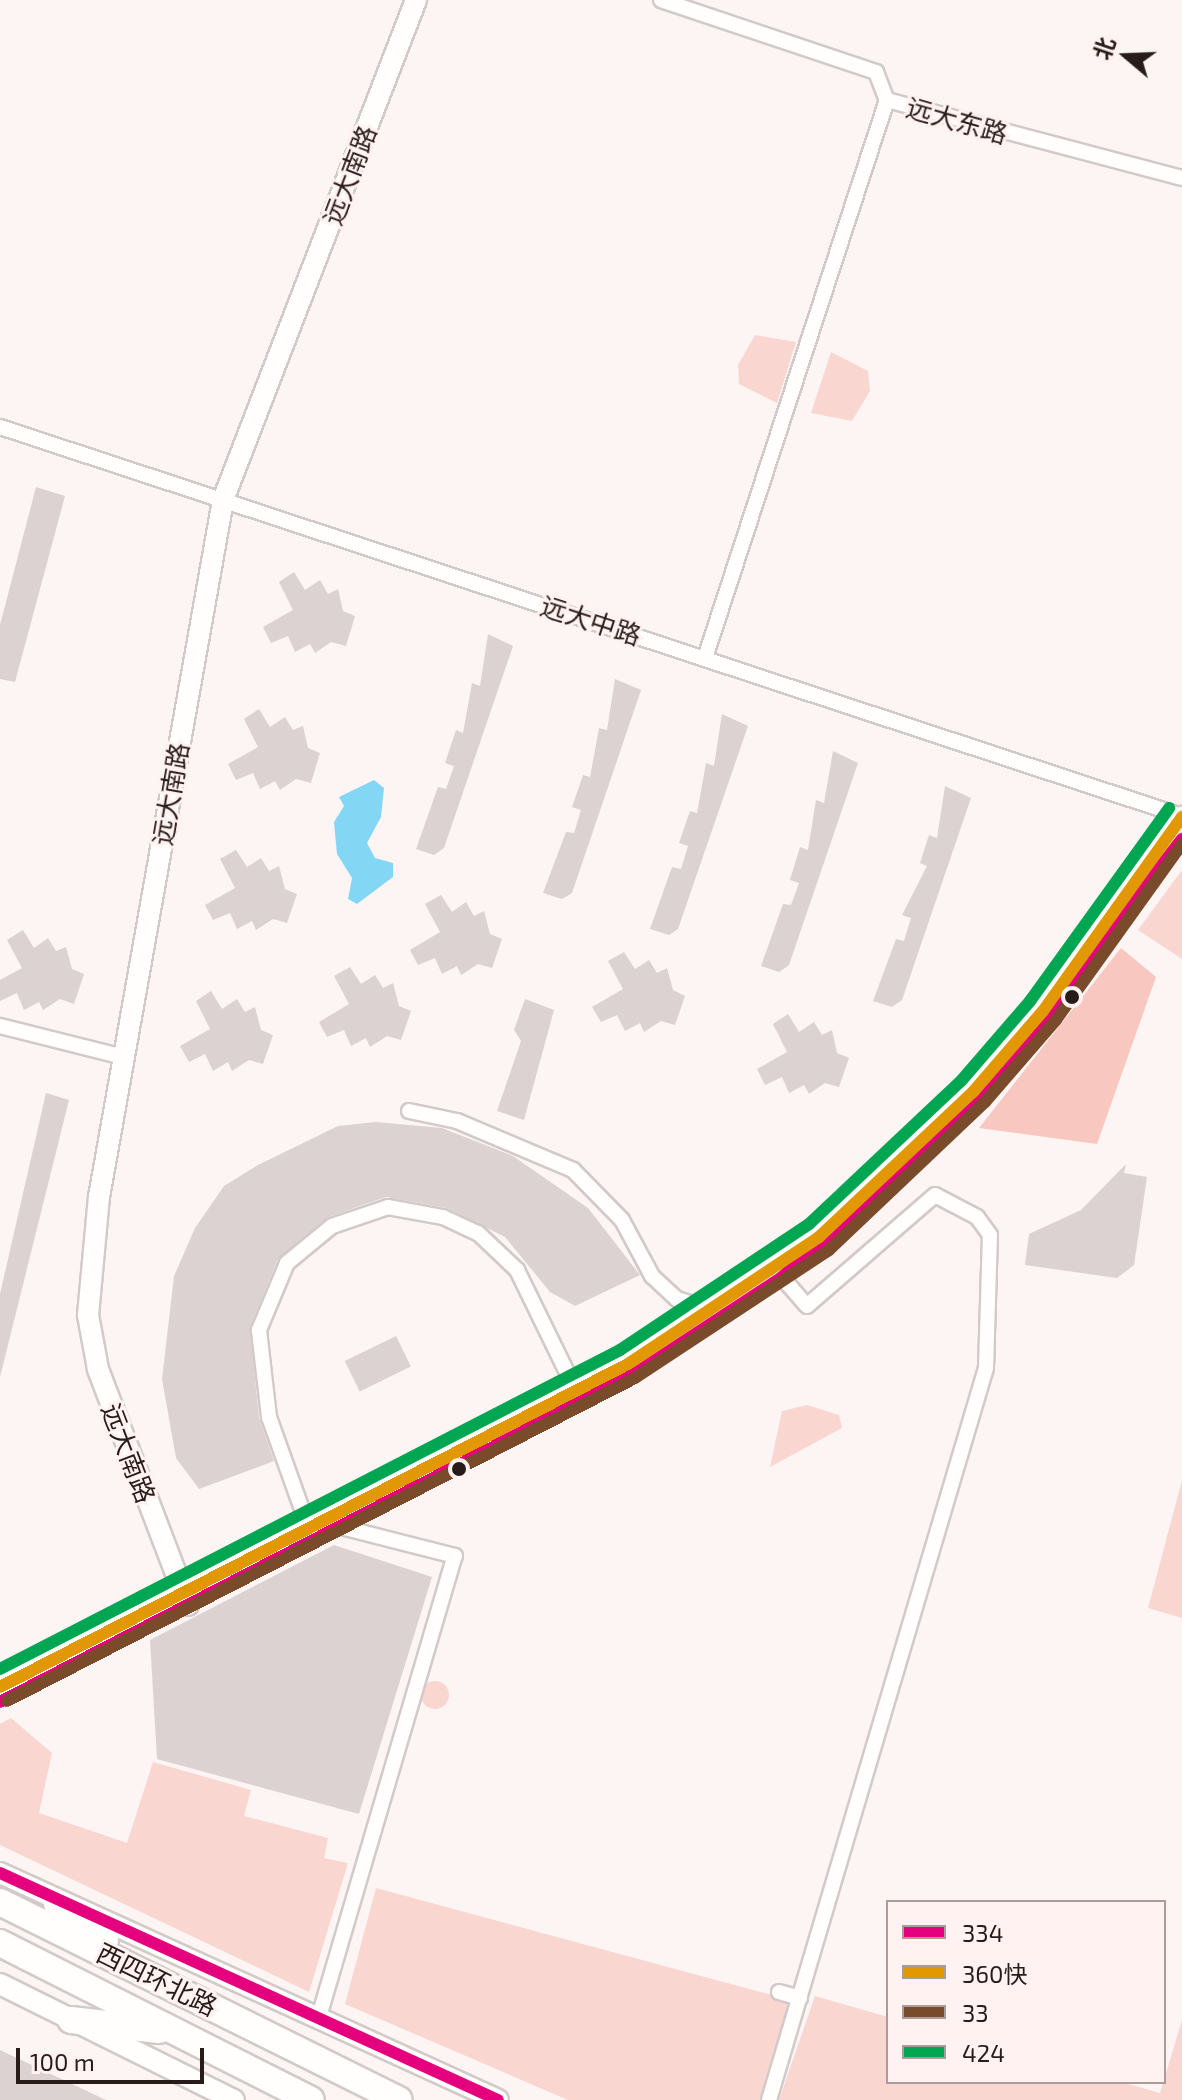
<!DOCTYPE html>
<html>
<head>
<meta charset="utf-8">
<style>
  body { margin:0 }
  #map { position:relative; width:1182px; height:2100px; overflow:hidden; background:#fcf5f4; font-family:"Exo 2","Noto Sans SC",sans-serif }
  div>[style] { position:absolute }
  .green>* { inset:0; background:#fad6d1 }
  .round { border-radius:50% }
  .forest>* { inset:0; background:#f7c7c0 }
  .water>* { inset:0; background:#84d6f5 }
  .building>* { inset:0; background:#dbd2d1; transform-origin:0 0 }
  .roads { filter:drop-shadow(2px 0 #d2cac9) drop-shadow(-2px 0 #d2cac9) drop-shadow(0 2px #d2cac9) drop-shadow(0 -2px #d2cac9) }
  .street>* { height:14px; margin:-7px; padding:0 7px; transform-origin:7px; border-radius:7px; background:#fffefd }
  .secondary>* { height:20px; margin:-10px; padding:0 10px; transform-origin:10px; border-radius:10px; background:#fffefd }
  .highway>* { height:26px; margin:-13px; padding:0 13px; transform-origin:13px; border-radius:13px; background:#fffefd }
  .bus-1>* { height:12px; margin:-6px; padding:0 6px; transform-origin:6px; border-radius:6px; background:#e5007d }
  .bus-2>* { height:12px; margin:-6px; padding:0 6px; transform-origin:6px; border-radius:6px; background:#e29803 }
  .bus-3>* { height:12px; margin:-6px; padding:0 6px; transform-origin:6px; border-radius:6px; background:#7a4b2a }
  .bus-4>* { height:12px; margin:-6px; padding:0 6px; transform-origin:6px; border-radius:6px; background:#00a651 }
  .dots>* { width:22px; height:22px; translate:-50% -50%; box-sizing:border-box; border:4px solid #fff2f0; border-radius:50% }
  span { translate:-50% -50%; white-space:nowrap; text-align:center; line-height:1.15; -webkit-text-stroke:6px #fff2f0; paint-order:stroke }
  .street-label { font-size:26px; color:#271c1a }
  .legend { position:absolute; left:886px; top:1900px; width:280px; height:184px; box-sizing:border-box; background:#fff2f0; border:2px solid #a99c9a; margin:0; padding:10px 14px; list-style:none; font-size:24px; color:#271c1a }
  .legend li { display:flex; align-items:center; gap:16px; height:40px }
  .legend b { width:40px; border:2px solid #a99c9a }
  .north { position:absolute; left:1086px; top:16px; width:80px; height:80px; -webkit-text-stroke:6px #fff2f0; paint-order:stroke; rotate:289deg; font-size:22px; font-weight:700; line-height:32px; text-align:center; color:#271c1a }
  .north::after { content:''; display:block; margin:auto; width:28px; height:36px; background:#271c1a; clip-path:polygon(50% 0,100% 100%,50% 72%,0 100%) }
  .scale { position:absolute; left:16px; top:2048px; width:188px; height:36px; box-sizing:border-box; border:4px solid #271c1a; border-top:0; padding-left:10px; font-size:24px; line-height:28px; white-space:nowrap; color:#271c1a; -webkit-text-stroke:6px #fff2f0; paint-order:stroke }
</style>
</head>
<body>
<div id="map">
  <div class="green">
    <div style="clip-path:polygon(755px 335px,796px 342px,777px 403px,739px 384px,738px 365px)"></div>
    <div style="clip-path:polygon(831px 352px,868px 371px,870px 391px,852px 421px,811px 413px)"></div>
    <div style="clip-path:polygon(1182px 870px,1182px 959px,1138px 930px)"></div>
    <div style="clip-path:polygon(807px 1405px,839px 1415px,842px 1428px,770px 1467px,782px 1411px)"></div>
    <div style="clip-path:polygon(1182px 1480px,1182px 1618px,1148px 1608px)"></div>
    <div class="round" style="left:421px;top:1681px;width:28px;height:28px"></div>
    <div style="clip-path:polygon(11px 1718px,52px 1753px,39px 1813px,127px 1843px,153px 1762px,251px 1790px,244px 1816px,328px 1838px,324px 1858px,348px 1863px,309px 1992px,0 1845px,0 1724px)"></div>
    <div style="clip-path:polygon(376px 1888px,794px 2001px,761px 2100px,568px 2100px,345px 2004px)"></div>
    <div style="clip-path:polygon(815px 1996px,888px 2017px,888px 2082px,1121px 2082px,1160px 2093px,1182px 2020px,1182px 2100px,779px 2100px)"></div>
  </div>
  <div class="forest">
    <div style="clip-path:polygon(1121px 948px,1156px 977px,1097px 1144px,979px 1128px)"></div>
  </div>
  <div class="water">
    <div style="clip-path:polygon(374px 780px,384px 788px,381px 817px,367px 843px,375px 858px,393px 863px,393px 877px,357px 904px,348px 899px,352px 878px,337px 854px,334px 822px,344px 806px,339px 797px)"></div>
  </div>
  <div class="building">
    <div style="clip-path:polygon(36px 487px,65px 496px,15px 682px,0 679px,0 625px)"></div>
    <div style="clip-path:polygon(294px 572px,305px 590px,320px 580px,328px 594px,338px 589px,343px 611px,355px 616px,346px 646px,331px 642px,315px 653px,310px 644px,295px 652px,288px 636px,271px 643px,263px 627px,293px 610px,279px 582px)"></div>
    <div style="clip-path:polygon(488px 634px,513px 646px,444px 848px,434px 855px,416px 849px,438px 787px,446px 789px,454px 766px,445px 763px,456px 730px,463px 733px,472px 683px,480px 686px)"></div>
    <div style="clip-path:polygon(615px 679px,641px 690px,572px 893px,562px 899px,543px 893px,566px 832px,574px 833px,581px 810px,572px 807px,583px 775px,590px 777px,599px 728px,607px 730px)"></div>
    <div style="clip-path:polygon(259px 709px,270px 727px,285px 717px,293px 730px,303px 726px,308px 748px,320px 753px,311px 783px,296px 779px,280px 790px,275px 781px,260px 789px,253px 773px,236px 780px,228px 764px,258px 747px,244px 719px)"></div>
    <div style="clip-path:polygon(722px 714px,748px 726px,678px 929px,669px 935px,650px 929px,672px 867px,681px 869px,688px 846px,679px 843px,690px 811px,697px 813px,706px 763px,714px 766px)"></div>
    <div style="clip-path:polygon(833px 751px,858px 763px,789px 965px,779px 972px,761px 966px,783px 904px,791px 905px,799px 883px,790px 880px,800px 847px,808px 850px,816px 800px,824px 803px)"></div>
    <div style="clip-path:polygon(945px 786px,971px 798px,902px 1000px,892px 1007px,873px 1001px,896px 939px,904px 941px,911px 918px,902px 915px,927px 866px,920px 863px,929px 835px,937px 838px)"></div>
    <div style="clip-path:polygon(236px 850px,247px 867px,261px 858px,269px 871px,279px 866px,285px 889px,297px 894px,287px 923px,273px 919px,256px 930px,252px 921px,237px 929px,230px 913px,213px 920px,205px 905px,235px 888px,220px 859px)"></div>
    <div style="clip-path:polygon(441px 895px,452px 912px,466px 902px,474px 916px,484px 911px,490px 934px,502px 939px,492px 968px,478px 964px,461px 975px,457px 966px,442px 974px,435px 958px,418px 965px,410px 950px,440px 932px,425px 904px)"></div>
    <div style="clip-path:polygon(23px 930px,34px 948px,48px 938px,56px 951px,66px 947px,72px 969px,84px 974px,74px 1004px,60px 999px,43px 1010px,39px 1002px,24px 1010px,17px 993px,0 1001px,0 980px,22px 968px,7px 940px)"></div>
    <div style="clip-path:polygon(624px 952px,635px 969px,649px 960px,657px 973px,667px 968px,673px 990px,685px 996px,675px 1025px,661px 1021px,644px 1032px,640px 1023px,625px 1031px,617px 1015px,601px 1022px,592px 1007px,623px 989px,608px 961px)"></div>
    <div style="clip-path:polygon(350px 967px,361px 984px,375px 975px,383px 988px,393px 983px,399px 1006px,411px 1011px,401px 1040px,387px 1036px,370px 1047px,366px 1038px,351px 1046px,344px 1030px,327px 1037px,319px 1022px,349px 1004px,334px 976px)"></div>
    <div style="clip-path:polygon(211px 991px,222px 1009px,237px 999px,245px 1012px,255px 1007px,261px 1030px,273px 1035px,263px 1064px,249px 1060px,232px 1071px,228px 1062px,213px 1071px,205px 1054px,189px 1062px,180px 1046px,210px 1029px,196px 1001px)"></div>
    <div style="clip-path:polygon(525px 999px,554px 1010px,524px 1120px,497px 1111px,521px 1041px,514px 1030px)"></div>
    <div style="clip-path:polygon(788px 1014px,799px 1032px,814px 1022px,822px 1035px,832px 1030px,837px 1053px,849px 1058px,839px 1087px,825px 1083px,809px 1094px,804px 1085px,789px 1093px,782px 1077px,765px 1085px,757px 1069px,787px 1052px,773px 1024px)"></div>
    <div style="clip-path:polygon(46px 1093px,69px 1100px,0 1377px,0 1294px)"></div>
    <div style="clip-path:polygon(376px 1122px,442px 1128px,513px 1156px,588px 1208px,640px 1275px,575px 1306px,550px 1292px,505px 1237px,447px 1208px,386px 1197px,328px 1217px,278px 1259px,250px 1327px,259px 1418px,274px 1461px,199px 1489px,176px 1458px,162px 1379px,174px 1276px,195px 1228px,224px 1186px,258px 1165px,338px 1126px)"></div>
    <div style="clip-path:polygon(1126px 1164px,1124px 1173px,1147px 1177px,1134px 1265px,1117px 1278px,1025px 1265px,1029px 1234px,1081px 1210px)"></div>
    <div style="left:396px;top:1336px;width:34px;height:57px;rotate:64deg"></div>
    <div style="clip-path:polygon(334px 1545px,432px 1577px,359px 1814px,157px 1759px,150px 1640px)"></div>
    <div style="clip-path:polygon(0 2050px,106px 2100px,0 2100px)"></div>
  </div>
  <div class="roads">
    <div class="street">
      <div style="left:661px;top:0;width:227px;rotate:18.5deg"></div>
      <div style="left:876px;top:72px;width:30px;rotate:69deg"></div>
      <div style="left:887px;top:100px;width:305px;rotate:14.8deg"></div>
      <div style="left:0;top:427px;width:1244px;rotate:18.22deg"></div>
      <div style="left:705px;top:658px;width:587px;rotate:-71.94deg"></div>
      <div style="left:0;top:1026px;width:127px;rotate:14.1deg"></div>
      <div style="left:409px;top:1111px;width:49px;rotate:11.8deg"></div>
      <div style="left:457px;top:1121px;width:126px;rotate:22.9deg"></div>
      <div style="left:573px;top:1170px;width:70px;rotate:45.6deg"></div>
      <div style="left:622px;top:1220px;width:64px;rotate:61.8deg"></div>
      <div style="left:652px;top:1276px;width:34px;rotate:43deg"></div>
      <div style="left:677px;top:1299px;width:36px;rotate:18deg"></div>
      <div style="left:309px;top:1529px;width:119px;rotate:-109.7deg"></div>
      <div style="left:269px;top:1417px;width:88px;rotate:-96.6deg"></div>
      <div style="left:259px;top:1330px;width:73px;rotate:-67.3deg"></div>
      <div style="left:287px;top:1263px;width:58px;rotate:-39.4deg"></div>
      <div style="left:332px;top:1226px;width:59px;rotate:-18.7deg"></div>
      <div style="left:388px;top:1207px;width:56px;rotate:10.3deg"></div>
      <div style="left:443px;top:1217px;width:38px;rotate:25deg"></div>
      <div style="left:478px;top:1233px;width:54px;rotate:43.5deg"></div>
      <div style="left:517px;top:1270px;width:135px;rotate:64deg"></div>
      <div style="left:779px;top:1992px;width:22px;rotate:16deg"></div>
      <div style="left:318px;top:2020px;width:484px;rotate:-73.6deg"></div>
      <div style="left:455px;top:1556px;width:137px;rotate:-165.7deg"></div>
      <div style="left:769px;top:2100px;width:763px;rotate:-73.49deg"></div>
      <div style="left:986px;top:1368px;width:133px;rotate:-88.3deg"></div>
      <div style="left:990px;top:1235px;width:22px;rotate:-126deg"></div>
      <div style="left:977px;top:1217px;width:47px;rotate:-152.4deg"></div>
      <div style="left:935px;top:1195px;width:169px;rotate:139.1deg"></div>
      <div style="left:807px;top:1306px;width:38px;rotate:-131deg"></div>
    </div>
    <div class="secondary">
      <div style="left:188px;top:1605px;width:253px;rotate:-110.9deg"></div>
      <div style="left:98px;top:1369px;width:55px;rotate:-100.5deg"></div>
      <div style="left:88px;top:1315px;width:119px;rotate:-84.7deg"></div>
      <div style="left:99px;top:1197px;width:708px;rotate:-79.91deg"></div>
      <div style="left:223px;top:500px;width:536px;rotate:-68.89deg"></div>
      <div style="left:0;top:1687px;width:706px;rotate:-27.22deg"></div>
      <div style="left:628px;top:1364px;width:229px;rotate:-33.6deg"></div>
      <div style="left:819px;top:1237px;width:212px;rotate:-43.3deg"></div>
      <div style="left:973px;top:1092px;width:107px;rotate:-49.2deg"></div>
      <div style="left:1043px;top:1011px;width:239px;rotate:-54.4deg"></div>
      <div style="left:0;top:1873px;width:547px;rotate:24.5deg"></div>
      <div style="left:0;top:1984px;width:261px;rotate:26.4deg"></div>
    </div>
    <div class="highway">
      <div style="left:0;top:1902px;width:445px;rotate:26.4deg"></div>
      <div style="left:57px;top:1904px;width:60px;rotate:36.9deg"></div>
      <div style="left:0;top:1943px;width:348px;rotate:26.8deg"></div>
      <div style="left:71px;top:2020px;width:89px;rotate:6.5deg"></div>
    </div>
  </div>
  <div class="bus-1">
    <div style="left:0;top:1702px;width:714px;rotate:-27.35deg"></div>
    <div style="left:634px;top:1374px;width:177px;rotate:-33.2deg"></div>
    <div style="left:782px;top:1277px;width:267px;rotate:-41.8deg"></div>
    <div style="left:981px;top:1099px;width:329px;rotate:-52.3deg"></div>
    <div style="left:0;top:1873px;width:547px;rotate:24.5deg"></div>
  </div>
  <div class="bus-2">
    <div style="left:0;top:1687px;width:706px;rotate:-27.22deg"></div>
    <div style="left:628px;top:1364px;width:229px;rotate:-33.6deg"></div>
    <div style="left:819px;top:1237px;width:212px;rotate:-43.3deg"></div>
    <div style="left:973px;top:1092px;width:107px;rotate:-49.2deg"></div>
    <div style="left:1043px;top:1011px;width:239px;rotate:-54.4deg"></div>
  </div>
  <div class="bus-3">
    <div style="left:7px;top:1701px;width:706px;rotate:-27.22deg"></div>
    <div style="left:635px;top:1378px;width:232px;rotate:-33.4deg"></div>
    <div style="left:829px;top:1250px;width:215px;rotate:-43.5deg"></div>
    <div style="left:985px;top:1102px;width:108px;rotate:-49.1deg"></div>
    <div style="left:1056px;top:1020px;width:216px;rotate:-54.4deg"></div>
  </div>
  <div class="bus-4">
    <div style="left:0;top:1669px;width:697px;rotate:-27.23deg"></div>
    <div style="left:620px;top:1350px;width:227px;rotate:-33.7deg"></div>
    <div style="left:809px;top:1224px;width:209px;rotate:-43.3deg"></div>
    <div style="left:961px;top:1081px;width:106px;rotate:-49.2deg"></div>
    <div style="left:1030px;top:1001px;width:238px;rotate:-54.2deg"></div>
  </div>
  <div class="dots">
    <div style="left:1072px;top:997px;background:#271c1a"></div>
    <div style="left:459px;top:1469px;background:#271c1a"></div>
  </div>
  <div class="street-label">
    <span style="left:957px;top:120px;rotate:16deg">远大东路</span>
    <span style="left:349px;top:175px;rotate:-69deg">远大南路</span>
    <span style="left:591px;top:620px;rotate:18deg">远大中路</span>
    <span style="left:170px;top:794px;rotate:-80deg">远大南路</span>
    <span style="left:129px;top:1453px;rotate:69deg">远大南路</span>
    <span style="left:157px;top:1979px;rotate:26deg">西四环北路</span>
  </div>
  <ul class="legend">
  <li><b style="height:10px;background:#e5007d"></b>334</li>
  <li><b style="height:10px;background:#e29803"></b>360快</li>
  <li><b style="height:10px;background:#7a4b2a"></b>33</li>
  <li><b style="height:10px;background:#00a651"></b>424</li>
  </ul>
  <div class="north">北</div>
  <div class="scale">100 m</div>
</div>
</body>
</html>
